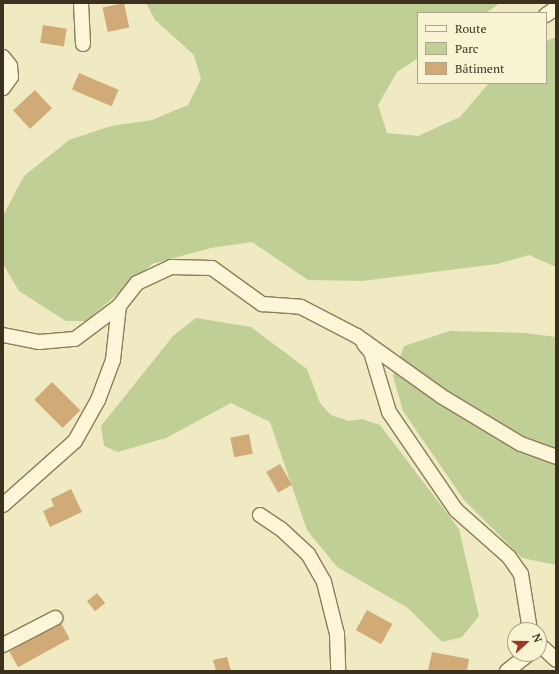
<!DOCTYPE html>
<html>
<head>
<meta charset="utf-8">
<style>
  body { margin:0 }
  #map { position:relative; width:559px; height:674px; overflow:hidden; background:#f0eac3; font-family:"PT Serif",serif }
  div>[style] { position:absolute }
  .green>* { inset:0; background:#bfcf96 }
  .building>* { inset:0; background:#d1ab77; transform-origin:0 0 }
  .roads { filter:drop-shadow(1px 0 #8c7c59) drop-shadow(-1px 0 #8c7c59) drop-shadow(0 1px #8c7c59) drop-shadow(0 -1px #8c7c59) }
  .minor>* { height:14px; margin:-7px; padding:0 7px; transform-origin:7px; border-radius:7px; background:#fbf6d7 }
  span { translate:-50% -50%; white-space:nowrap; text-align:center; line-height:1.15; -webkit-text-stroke:3px #f7f3d3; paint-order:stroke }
  .frame { position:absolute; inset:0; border:4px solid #3b311e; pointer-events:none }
  .legend { position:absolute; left:417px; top:12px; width:130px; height:72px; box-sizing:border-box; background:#f7f3d3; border:1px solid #aca58b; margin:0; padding:5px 7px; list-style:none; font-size:12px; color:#3b311e }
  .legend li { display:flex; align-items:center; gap:8px; height:20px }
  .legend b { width:20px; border:1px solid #aca58b }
  .north { position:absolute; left:507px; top:622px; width:40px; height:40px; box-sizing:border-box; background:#f7f3d3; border:1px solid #aca58b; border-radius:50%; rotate:69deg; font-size:11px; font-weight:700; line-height:16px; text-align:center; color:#3b311e }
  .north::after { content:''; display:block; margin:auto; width:14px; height:18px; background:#9e3825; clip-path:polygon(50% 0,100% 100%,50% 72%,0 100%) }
</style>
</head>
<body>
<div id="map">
  <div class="green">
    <div style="clip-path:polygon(146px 3px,500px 3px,486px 13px,418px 13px,418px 58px,397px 72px,378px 105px,387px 133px,418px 136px,460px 117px,489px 83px,546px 83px,546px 41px,556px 37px,556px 267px,529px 255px,497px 264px,362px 281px,308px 280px,252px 242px,211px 248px,152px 264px,86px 321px,66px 321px,19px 291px,3px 264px,3px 216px,24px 176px,69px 140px,111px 126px,152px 120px,188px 105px,201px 79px,194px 55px,155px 20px)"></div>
    <div style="clip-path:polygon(196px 318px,251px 327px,307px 369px,320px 403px,331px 415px,349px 421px,362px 419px,380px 425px,459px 529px,479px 616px,462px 637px,442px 642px,408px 608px,337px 567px,307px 530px,270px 422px,231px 403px,166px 438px,118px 452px,104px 446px,101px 426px,173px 336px)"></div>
    <div style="clip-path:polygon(450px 331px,525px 333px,556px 337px,556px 565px,522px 558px,464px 500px,403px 411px,393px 376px,404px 346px)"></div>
  </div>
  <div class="building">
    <div style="left:124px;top:3px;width:25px;height:22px;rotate:78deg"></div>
    <div style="left:43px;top:25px;width:24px;height:18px;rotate:9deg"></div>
    <div style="left:79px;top:73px;width:43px;height:18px;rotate:23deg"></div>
    <div style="left:35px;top:90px;width:25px;height:30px;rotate:47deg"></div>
    <div style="left:52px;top:382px;width:40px;height:25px;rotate:45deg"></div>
    <div style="left:249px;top:434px;width:20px;height:19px;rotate:79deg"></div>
    <div style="left:280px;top:464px;width:24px;height:16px;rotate:60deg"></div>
    <div style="clip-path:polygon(71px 489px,82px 512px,50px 527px,43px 511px,54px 506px,51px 499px)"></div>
    <div style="left:97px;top:593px;width:13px;height:13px;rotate:51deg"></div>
    <div style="left:367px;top:610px;width:29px;height:23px;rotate:29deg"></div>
    <div style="left:61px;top:623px;width:18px;height:59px;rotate:61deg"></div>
    <div style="clip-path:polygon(432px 652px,469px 659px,467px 671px,428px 671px)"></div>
    <div style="clip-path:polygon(227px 657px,231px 671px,216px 671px,213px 660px)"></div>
  </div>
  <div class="roads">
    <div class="minor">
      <div style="left:81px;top:3px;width:41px;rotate:87.2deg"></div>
      <div style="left:546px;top:15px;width:12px;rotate:-35deg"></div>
      <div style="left:3px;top:57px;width:11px;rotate:52deg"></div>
      <div style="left:10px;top:66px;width:11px;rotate:85deg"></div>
      <div style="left:11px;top:77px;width:14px;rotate:126deg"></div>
      <div style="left:3px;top:335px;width:37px;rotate:11deg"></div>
      <div style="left:39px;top:342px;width:36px;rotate:-5deg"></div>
      <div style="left:75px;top:339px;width:55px;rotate:-36.9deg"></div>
      <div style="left:119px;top:306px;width:29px;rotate:-52deg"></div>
      <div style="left:137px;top:283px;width:38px;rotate:-25deg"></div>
      <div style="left:171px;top:267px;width:41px;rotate:1.4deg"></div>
      <div style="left:212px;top:268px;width:62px;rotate:35.8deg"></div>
      <div style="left:262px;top:304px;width:39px;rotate:4deg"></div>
      <div style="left:301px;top:307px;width:63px;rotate:27.4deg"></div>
      <div style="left:357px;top:336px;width:103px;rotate:35.5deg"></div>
      <div style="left:441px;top:396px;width:93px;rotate:31deg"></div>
      <div style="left:521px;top:444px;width:37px;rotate:20deg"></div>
      <div style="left:364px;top:344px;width:11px;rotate:49deg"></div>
      <div style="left:371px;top:352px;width:63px;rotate:73.3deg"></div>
      <div style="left:389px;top:412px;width:53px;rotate:55.7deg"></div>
      <div style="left:419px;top:456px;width:65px;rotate:55.6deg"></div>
      <div style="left:456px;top:510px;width:71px;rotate:41.6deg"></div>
      <div style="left:509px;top:557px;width:21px;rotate:55deg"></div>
      <div style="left:521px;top:574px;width:57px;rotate:80.9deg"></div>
      <div style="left:3px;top:505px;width:96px;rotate:-41.6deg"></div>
      <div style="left:75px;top:441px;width:47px;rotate:-60.7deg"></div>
      <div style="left:98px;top:400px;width:43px;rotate:-69.4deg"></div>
      <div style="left:113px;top:360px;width:54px;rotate:-83.7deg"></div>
      <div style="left:260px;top:515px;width:25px;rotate:34deg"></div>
      <div style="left:281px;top:529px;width:37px;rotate:43deg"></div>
      <div style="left:308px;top:554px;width:32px;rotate:60deg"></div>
      <div style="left:324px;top:582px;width:54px;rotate:76deg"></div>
      <div style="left:337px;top:634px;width:37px;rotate:88deg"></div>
      <div style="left:539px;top:644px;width:23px;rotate:43deg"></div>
      <div style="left:3px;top:645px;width:59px;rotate:-27.4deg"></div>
      <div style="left:507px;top:671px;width:28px;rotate:-38deg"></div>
    </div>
  </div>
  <div class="frame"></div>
  <ul class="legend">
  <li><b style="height:5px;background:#fbf6d7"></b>Route</li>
  <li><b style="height:11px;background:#bfcf96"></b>Parc</li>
  <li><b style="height:11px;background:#d1ab77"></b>Bâtiment</li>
  </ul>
  <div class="north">N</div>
</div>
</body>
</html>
